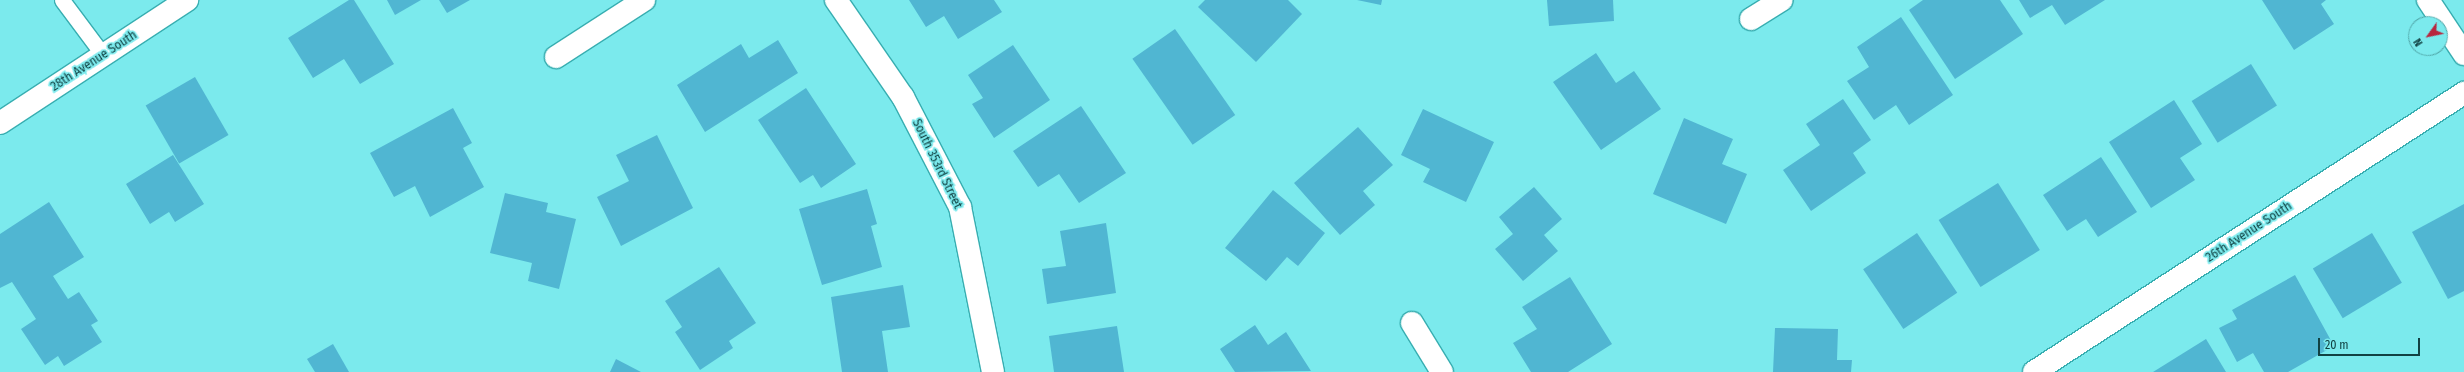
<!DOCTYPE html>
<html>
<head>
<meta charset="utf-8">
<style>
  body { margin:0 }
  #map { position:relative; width:2464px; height:372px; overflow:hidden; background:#7beaed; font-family:"Fira Sans Condensed",sans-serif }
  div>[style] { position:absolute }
  .building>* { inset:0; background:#50b6d2; transform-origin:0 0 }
  .roads { filter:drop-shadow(1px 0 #38aeb1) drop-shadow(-1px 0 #38aeb1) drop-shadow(0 1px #38aeb1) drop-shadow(0 -1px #38aeb1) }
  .service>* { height:15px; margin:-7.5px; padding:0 7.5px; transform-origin:7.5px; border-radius:7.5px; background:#fff }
  .minor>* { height:22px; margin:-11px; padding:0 11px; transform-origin:11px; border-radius:11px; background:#fff }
  .tertiary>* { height:22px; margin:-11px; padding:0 11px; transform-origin:11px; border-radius:11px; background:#fff }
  span { translate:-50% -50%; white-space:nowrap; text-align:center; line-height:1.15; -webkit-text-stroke:3.5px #7beaed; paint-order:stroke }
  .street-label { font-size:13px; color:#114243 }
  .north { position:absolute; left:2408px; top:16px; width:40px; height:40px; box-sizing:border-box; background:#7beaed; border:1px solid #51a7a9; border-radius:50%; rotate:237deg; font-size:11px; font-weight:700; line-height:16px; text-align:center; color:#114243 }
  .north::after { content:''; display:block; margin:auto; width:14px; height:18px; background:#b7263e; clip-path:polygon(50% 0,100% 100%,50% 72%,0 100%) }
  .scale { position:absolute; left:2318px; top:338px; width:102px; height:18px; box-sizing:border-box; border:2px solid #114243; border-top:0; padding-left:5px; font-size:12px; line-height:14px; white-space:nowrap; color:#114243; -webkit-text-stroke:3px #7beaed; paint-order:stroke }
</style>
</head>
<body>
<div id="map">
  <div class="building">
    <div style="clip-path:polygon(349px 0,354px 0,394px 64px,360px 84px,344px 59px,313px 78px,288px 38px)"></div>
    <div style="clip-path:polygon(387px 0,421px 0,395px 15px)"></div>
    <div style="clip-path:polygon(439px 0,470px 0,447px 13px)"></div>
    <div style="clip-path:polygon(909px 0,994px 0,1002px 12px,958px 39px,944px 16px,926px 27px)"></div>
    <div style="clip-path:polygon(1205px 0,1288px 0,1302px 14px,1256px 62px,1198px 7px)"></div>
    <div style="clip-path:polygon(1357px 0,1382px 0,1381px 5px)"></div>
    <div style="clip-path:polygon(1547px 0,1613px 0,1614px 21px,1549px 26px)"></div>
    <div style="clip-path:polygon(1923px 0,2000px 0,2023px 34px,1955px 79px,1909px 10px)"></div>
    <div style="clip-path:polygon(2019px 0,2105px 0,2065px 25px,2052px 5px,2030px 18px)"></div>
    <div style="clip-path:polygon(2262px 0,2326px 0,2321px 4px,2334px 24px,2294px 50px)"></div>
    <div style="clip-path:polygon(1901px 17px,1953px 95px,1909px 125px,1896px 105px,1874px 120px,1847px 81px,1869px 67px,1857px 47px)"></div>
    <div style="left:1175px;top:29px;width:105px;height:52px;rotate:55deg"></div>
    <div style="clip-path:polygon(778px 40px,798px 73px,705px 132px,677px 85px,741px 44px,749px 58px)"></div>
    <div style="clip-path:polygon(1013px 45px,1050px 100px,994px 138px,972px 104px,983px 98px,968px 75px)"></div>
    <div style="clip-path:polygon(1596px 53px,1616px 83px,1634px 71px,1661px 109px,1601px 150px,1553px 82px)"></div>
    <div style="left:2251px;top:64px;width:49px;height:70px;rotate:58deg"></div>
    <div style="left:195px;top:77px;width:67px;height:57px;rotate:60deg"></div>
    <div style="clip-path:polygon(806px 88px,856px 164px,821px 188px,813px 175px,800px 183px,758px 120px)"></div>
    <div style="clip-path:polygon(1843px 99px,1871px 140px,1853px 153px,1866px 173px,1811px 211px,1783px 170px,1820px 145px,1806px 124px)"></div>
    <div style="clip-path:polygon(2174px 100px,2202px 144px,2180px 158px,2195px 180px,2151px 208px,2109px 142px)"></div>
    <div style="clip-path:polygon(1081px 106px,1126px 173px,1079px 203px,1059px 174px,1038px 187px,1013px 151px)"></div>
    <div style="clip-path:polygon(453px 108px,472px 143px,463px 148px,484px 187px,430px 217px,415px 186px,394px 197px,370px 153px)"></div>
    <div style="clip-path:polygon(1423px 109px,1494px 142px,1466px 202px,1423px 182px,1430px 169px,1401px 155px)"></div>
    <div style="clip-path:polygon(1684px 118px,1733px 139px,1722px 164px,1747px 174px,1726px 224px,1653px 194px)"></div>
    <div style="clip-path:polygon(1358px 127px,1393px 165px,1363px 191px,1375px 205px,1340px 235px,1294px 183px)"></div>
    <div style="clip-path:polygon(657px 135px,693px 208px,621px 246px,597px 197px,629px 181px,616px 155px)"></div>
    <div style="clip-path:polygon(173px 155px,204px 204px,175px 222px,169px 212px,150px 224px,126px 184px)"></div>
    <div style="clip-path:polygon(2101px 157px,2137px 212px,2098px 237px,2086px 219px,2067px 231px,2043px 195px)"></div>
    <div style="left:1998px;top:183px;width:79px;height:70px;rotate:58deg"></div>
    <div style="clip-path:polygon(1534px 187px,1562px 219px,1544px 235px,1558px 251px,1523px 281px,1495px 249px,1513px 234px,1499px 217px)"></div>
    <div style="clip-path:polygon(867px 189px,877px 224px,871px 226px,882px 267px,822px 285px,799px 209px)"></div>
    <div style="clip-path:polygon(1273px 190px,1325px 233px,1298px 266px,1287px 257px,1266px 281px,1225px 248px)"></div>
    <div style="clip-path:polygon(505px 193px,548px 203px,546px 212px,576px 219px,559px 289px,528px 281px,532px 263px,490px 253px)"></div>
    <div style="clip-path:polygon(49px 202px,84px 257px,53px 276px,68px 299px,79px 292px,98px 321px,91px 325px,102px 342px,64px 366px,58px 356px,45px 365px,21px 329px,36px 319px,12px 282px,0 288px,0 234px)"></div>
    <div style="clip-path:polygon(2464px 204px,2464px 291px,2448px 299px,2412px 232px)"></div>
    <div style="clip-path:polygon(1106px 223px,1116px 293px,1047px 304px,1042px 269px,1066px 266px,1060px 231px)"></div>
    <div style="left:1917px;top:233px;width:72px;height:65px;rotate:56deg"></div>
    <div style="left:2372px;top:233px;width:58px;height:69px;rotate:59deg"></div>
    <div style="clip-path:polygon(719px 267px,756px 323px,729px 341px,733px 348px,700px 370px,675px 332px,682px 327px,665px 301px)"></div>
    <div style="clip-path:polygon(2295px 275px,2334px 346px,2288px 372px,2264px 372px,2253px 353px,2237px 362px,2219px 328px,2237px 319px,2232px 310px)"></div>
    <div style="clip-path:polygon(1570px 277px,1612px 344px,1568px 372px,1531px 372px,1513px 343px,1537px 329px,1522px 307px)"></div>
    <div style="clip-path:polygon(903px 285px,910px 327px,882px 331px,888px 372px,842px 372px,831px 297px)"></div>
    <div style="clip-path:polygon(1255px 325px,1268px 345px,1286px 332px,1311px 371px,1235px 372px,1220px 349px)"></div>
    <div style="clip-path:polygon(1117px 326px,1124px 372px,1054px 372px,1049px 336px)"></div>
    <div style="clip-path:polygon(1775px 328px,1838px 329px,1837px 360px,1852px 360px,1851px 372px,1773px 372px)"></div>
    <div style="clip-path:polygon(2206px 339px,2226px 372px,2153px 372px)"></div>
    <div style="clip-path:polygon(333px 344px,349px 372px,315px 372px,307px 359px)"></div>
    <div style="clip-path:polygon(616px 359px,641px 372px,610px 372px)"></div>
  </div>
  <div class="roads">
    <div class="service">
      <div style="left:62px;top:0;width:69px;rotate:53.3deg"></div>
    </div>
    <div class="minor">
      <div style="left:836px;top:0;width:118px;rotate:55.4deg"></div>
      <div style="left:903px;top:97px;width:124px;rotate:62.6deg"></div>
      <div style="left:960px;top:207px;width:168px;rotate:78.7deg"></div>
      <div style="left:2428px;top:0;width:65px;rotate:56.3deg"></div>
      <div style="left:1751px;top:19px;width:36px;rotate:-32deg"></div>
      <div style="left:556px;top:57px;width:105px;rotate:-32.9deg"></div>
      <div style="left:1412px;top:323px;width:57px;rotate:58.5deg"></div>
      <div style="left:2034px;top:372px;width:513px;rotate:-32.98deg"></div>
    </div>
    <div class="tertiary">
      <div style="left:0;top:123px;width:224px;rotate:-33.3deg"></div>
    </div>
  </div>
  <div class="street-label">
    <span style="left:94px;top:61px;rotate:-33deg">28th Avenue South</span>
    <span style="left:937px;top:164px;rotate:64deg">South 353rd Street</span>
    <span style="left:2249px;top:232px;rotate:-33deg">26th Avenue South</span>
  </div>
  <div class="north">N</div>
  <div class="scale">20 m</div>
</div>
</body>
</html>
